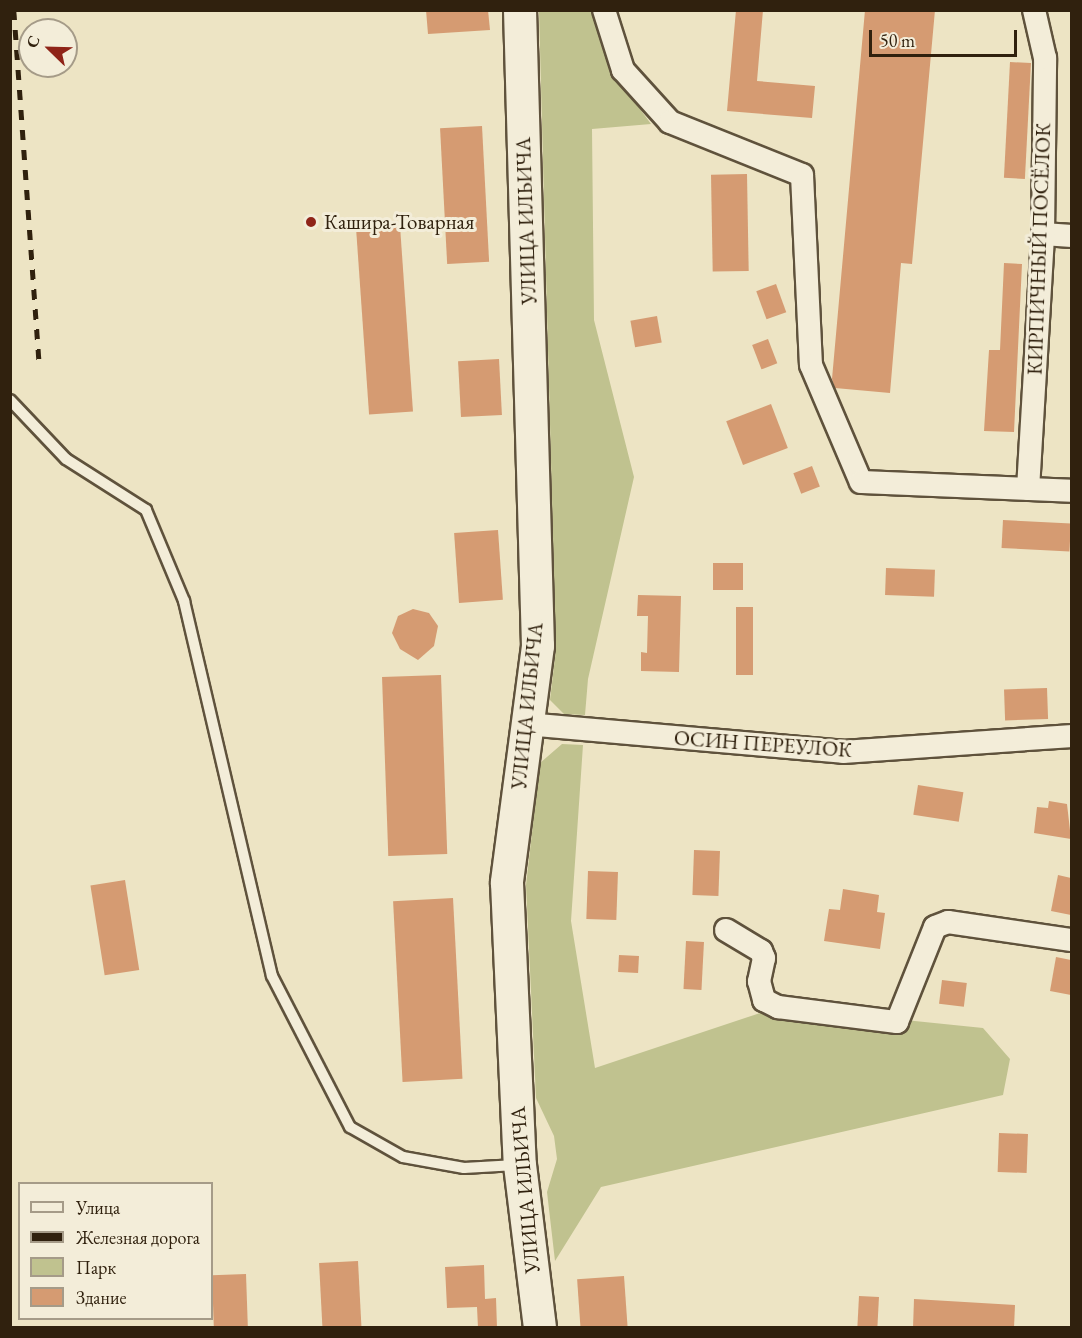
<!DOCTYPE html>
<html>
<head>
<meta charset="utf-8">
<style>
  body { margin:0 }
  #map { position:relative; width:1082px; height:1338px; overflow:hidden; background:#ede4c4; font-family:"EB Garamond",serif }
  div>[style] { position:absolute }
  .green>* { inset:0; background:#c0c28f }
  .building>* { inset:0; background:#d59b72; transform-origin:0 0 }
  .roads { filter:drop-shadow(2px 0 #5f523c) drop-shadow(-2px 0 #5f523c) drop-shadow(0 2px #5f523c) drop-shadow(0 -2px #5f523c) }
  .lane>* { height:10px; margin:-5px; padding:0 5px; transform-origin:5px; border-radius:5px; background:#f3edd9 }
  .street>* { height:22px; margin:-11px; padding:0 11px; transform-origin:11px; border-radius:11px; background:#f3edd9 }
  .secondary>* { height:32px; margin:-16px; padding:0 16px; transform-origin:16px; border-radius:16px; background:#f3edd9 }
  .rail>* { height:4.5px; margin-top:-2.25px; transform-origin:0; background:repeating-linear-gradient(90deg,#30210e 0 10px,transparent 0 20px) }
  .dots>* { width:16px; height:16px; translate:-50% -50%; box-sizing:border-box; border:3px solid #f3edd9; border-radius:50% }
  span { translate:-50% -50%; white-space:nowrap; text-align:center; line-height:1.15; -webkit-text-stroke:6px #f3edd9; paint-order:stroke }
  .street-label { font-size:21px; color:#30210e }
  .poi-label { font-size:21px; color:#30210e }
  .left { translate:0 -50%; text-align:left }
  .frame { position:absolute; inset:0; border:12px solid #30210e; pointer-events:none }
  .legend { position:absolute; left:18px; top:1182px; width:195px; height:138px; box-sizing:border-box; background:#f3edd9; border:2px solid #a59b88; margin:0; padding:8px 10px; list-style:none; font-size:18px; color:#30210e }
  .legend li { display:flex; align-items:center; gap:12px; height:30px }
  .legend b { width:30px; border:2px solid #a59b88 }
  .north { position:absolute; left:18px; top:18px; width:60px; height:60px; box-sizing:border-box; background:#f3edd9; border:2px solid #a59b88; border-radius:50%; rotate:293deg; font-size:16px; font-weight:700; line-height:24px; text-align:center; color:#30210e }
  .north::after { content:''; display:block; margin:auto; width:21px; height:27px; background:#8f2418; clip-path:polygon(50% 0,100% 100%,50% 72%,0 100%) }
  .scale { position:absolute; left:869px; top:30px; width:148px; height:27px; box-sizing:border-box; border:3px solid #30210e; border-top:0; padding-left:8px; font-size:18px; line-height:21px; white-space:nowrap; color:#30210e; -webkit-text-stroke:4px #f3edd9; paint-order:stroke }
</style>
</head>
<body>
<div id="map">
  <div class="green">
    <div style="clip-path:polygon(539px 11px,592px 11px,610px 69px,651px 124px,592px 129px,594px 320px,634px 477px,588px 679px,585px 715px,564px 714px,550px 700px,556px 649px)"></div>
    <div style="clip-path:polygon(562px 744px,583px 745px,571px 921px,595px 1068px,778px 1007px,983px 1028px,1010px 1059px,1003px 1095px,601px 1187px,555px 1261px,547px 1192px,557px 1159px,554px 1136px,536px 1098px,526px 885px,540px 763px)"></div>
  </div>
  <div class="building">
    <div style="clip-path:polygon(426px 10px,488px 10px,490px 30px,428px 34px)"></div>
    <div style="clip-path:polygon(736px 10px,763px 10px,757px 81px,815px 86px,812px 118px,727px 111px)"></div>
    <div style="clip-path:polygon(865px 10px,935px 10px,912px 264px,901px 263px,890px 393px,835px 388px,832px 379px)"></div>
    <div style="left:1010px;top:62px;width:21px;height:116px;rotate:3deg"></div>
    <div style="left:482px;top:126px;width:136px;height:42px;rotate:87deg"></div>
    <div style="left:747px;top:174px;width:97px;height:36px;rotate:89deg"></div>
    <div style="left:400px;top:226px;width:186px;height:44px;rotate:86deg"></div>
    <div style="clip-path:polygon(1004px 263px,1022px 264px,1014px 432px,984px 431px,989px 350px,1000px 350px)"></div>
    <div style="left:776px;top:284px;width:30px;height:21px;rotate:70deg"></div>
    <div style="left:657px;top:316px;width:27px;height:27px;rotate:80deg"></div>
    <div style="left:768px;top:339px;width:26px;height:17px;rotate:69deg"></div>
    <div style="left:499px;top:359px;width:56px;height:41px;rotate:87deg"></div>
    <div style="left:771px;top:404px;width:47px;height:48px;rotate:69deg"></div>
    <div style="left:812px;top:466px;width:22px;height:20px;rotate:69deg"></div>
    <div style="left:1003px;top:520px;width:68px;height:28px;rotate:3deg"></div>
    <div style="left:498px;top:530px;width:70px;height:44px;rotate:86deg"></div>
    <div style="left:713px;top:563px;width:30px;height:27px"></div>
    <div style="left:886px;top:568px;width:49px;height:27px;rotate:2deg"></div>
    <div style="clip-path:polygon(638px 595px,681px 596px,679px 672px,641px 671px,641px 652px,647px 653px,648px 616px,637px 616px)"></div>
    <div style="left:736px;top:607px;width:17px;height:68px"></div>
    <div style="clip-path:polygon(413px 609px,429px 613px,438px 626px,434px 646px,418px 660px,400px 649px,392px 633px,398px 616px)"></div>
    <div style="left:441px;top:675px;width:179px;height:59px;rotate:88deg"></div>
    <div style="left:1047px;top:688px;width:31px;height:43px;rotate:88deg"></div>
    <div style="left:918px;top:785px;width:46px;height:30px;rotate:9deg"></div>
    <div style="clip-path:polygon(1049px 801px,1067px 804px,1071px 839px,1034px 833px,1037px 807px,1048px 808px)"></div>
    <div style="left:694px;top:850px;width:26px;height:45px;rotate:2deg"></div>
    <div style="left:588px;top:871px;width:30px;height:48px;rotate:2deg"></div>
    <div style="clip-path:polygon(1058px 875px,1071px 878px,1071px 915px,1051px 911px)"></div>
    <div style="left:125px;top:880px;width:91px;height:35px;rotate:81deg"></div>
    <div style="clip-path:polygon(843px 889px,879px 895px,877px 912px,885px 913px,880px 949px,824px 941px,829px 909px,840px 910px)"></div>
    <div style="left:453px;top:898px;width:181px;height:60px;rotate:87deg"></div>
    <div style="left:686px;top:941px;width:18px;height:48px;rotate:3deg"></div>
    <div style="left:619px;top:955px;width:20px;height:17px;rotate:3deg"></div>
    <div style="clip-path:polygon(1056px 957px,1071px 960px,1071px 995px,1050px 991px)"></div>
    <div style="left:942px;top:980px;width:25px;height:24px;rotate:7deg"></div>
    <div style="left:999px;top:1133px;width:29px;height:39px;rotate:2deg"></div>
    <div style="left:358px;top:1261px;width:67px;height:39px;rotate:87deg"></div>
    <div style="clip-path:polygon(484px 1265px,485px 1299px,496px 1298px,497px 1328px,478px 1328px,477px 1307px,447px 1308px,445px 1267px)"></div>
    <div style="left:246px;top:1274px;width:54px;height:34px;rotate:88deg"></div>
    <div style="left:624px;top:1276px;width:52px;height:47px;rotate:86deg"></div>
    <div style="left:859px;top:1296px;width:20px;height:32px;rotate:3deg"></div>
    <div style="clip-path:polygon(914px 1299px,1015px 1305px,1014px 1328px,913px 1328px)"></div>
  </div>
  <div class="roads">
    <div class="lane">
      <div style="left:10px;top:400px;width:81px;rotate:46.5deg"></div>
      <div style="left:66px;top:459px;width:95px;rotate:32.5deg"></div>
      <div style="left:146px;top:510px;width:99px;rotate:67.3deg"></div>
      <div style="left:184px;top:601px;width:385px;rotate:76.8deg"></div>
      <div style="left:272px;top:976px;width:170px;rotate:62.7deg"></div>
      <div style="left:350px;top:1127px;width:61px;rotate:29.5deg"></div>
      <div style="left:403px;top:1157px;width:62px;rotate:10.2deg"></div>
      <div style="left:464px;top:1168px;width:52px;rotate:-3.3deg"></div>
    </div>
    <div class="street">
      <div style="left:604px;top:10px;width:63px;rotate:72.4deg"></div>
      <div style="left:623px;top:70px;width:70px;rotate:47.9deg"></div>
      <div style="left:670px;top:122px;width:142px;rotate:21.9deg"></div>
      <div style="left:802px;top:175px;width:190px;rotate:87.3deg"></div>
      <div style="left:811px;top:365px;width:127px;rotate:66.9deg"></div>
      <div style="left:861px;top:482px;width:211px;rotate:2.4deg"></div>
      <div style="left:1043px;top:234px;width:29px;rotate:4deg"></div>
      <div style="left:1028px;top:489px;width:255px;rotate:-86.6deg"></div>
      <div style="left:1043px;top:234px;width:176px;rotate:-89.3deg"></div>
      <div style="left:1045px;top:58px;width:49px;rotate:-102.9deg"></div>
      <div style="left:526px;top:724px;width:318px;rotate:5deg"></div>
      <div style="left:843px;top:752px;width:230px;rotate:-4deg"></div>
      <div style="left:726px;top:930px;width:41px;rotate:31deg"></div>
      <div style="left:761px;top:951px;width:8px;rotate:67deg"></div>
      <div style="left:764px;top:958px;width:24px;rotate:102deg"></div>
      <div style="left:759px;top:981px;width:20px;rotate:75deg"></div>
      <div style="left:764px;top:1000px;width:16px;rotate:27deg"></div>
      <div style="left:778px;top:1007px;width:120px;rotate:7.2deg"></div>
      <div style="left:897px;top:1022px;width:102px;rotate:-68.2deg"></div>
      <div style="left:935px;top:927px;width:14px;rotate:-21deg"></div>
      <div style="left:948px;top:922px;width:125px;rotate:8.3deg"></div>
    </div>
    <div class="secondary">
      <div style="left:520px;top:10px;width:636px;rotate:88.38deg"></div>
      <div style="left:538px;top:646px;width:239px;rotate:97.5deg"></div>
      <div style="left:507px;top:883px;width:282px;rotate:87.4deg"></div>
      <div style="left:520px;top:1165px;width:164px;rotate:83deg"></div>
    </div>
  </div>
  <div class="rail">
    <div style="left:14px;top:10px;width:353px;rotate:85.9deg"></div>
  </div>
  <div class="dots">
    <div style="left:311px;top:222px;background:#8f2418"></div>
  </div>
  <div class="street-label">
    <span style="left:526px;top:221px;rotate:-92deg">УЛИЦА ИЛЬИЧА</span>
    <span style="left:1039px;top:249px;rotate:-88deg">КИРПИЧНЫЙ ПОСЁЛОК</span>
    <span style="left:527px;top:706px;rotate:-84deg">УЛИЦА ИЛЬИЧА</span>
    <span style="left:763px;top:744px;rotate:4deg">ОСИН ПЕРЕУЛОК</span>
    <span style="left:525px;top:1190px;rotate:-95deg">УЛИЦА ИЛЬИЧА</span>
  </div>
  <div class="poi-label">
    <span class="left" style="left:324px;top:222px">Кашира-Товарная</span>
  </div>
  <div class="frame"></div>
  <ul class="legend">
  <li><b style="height:8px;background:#f3edd9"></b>Улица</li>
  <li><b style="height:8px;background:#30210e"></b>Железная дорога</li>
  <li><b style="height:16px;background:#c0c28f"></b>Парк</li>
  <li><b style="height:16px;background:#d59b72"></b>Здание</li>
  </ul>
  <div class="north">С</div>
  <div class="scale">50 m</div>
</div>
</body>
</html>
